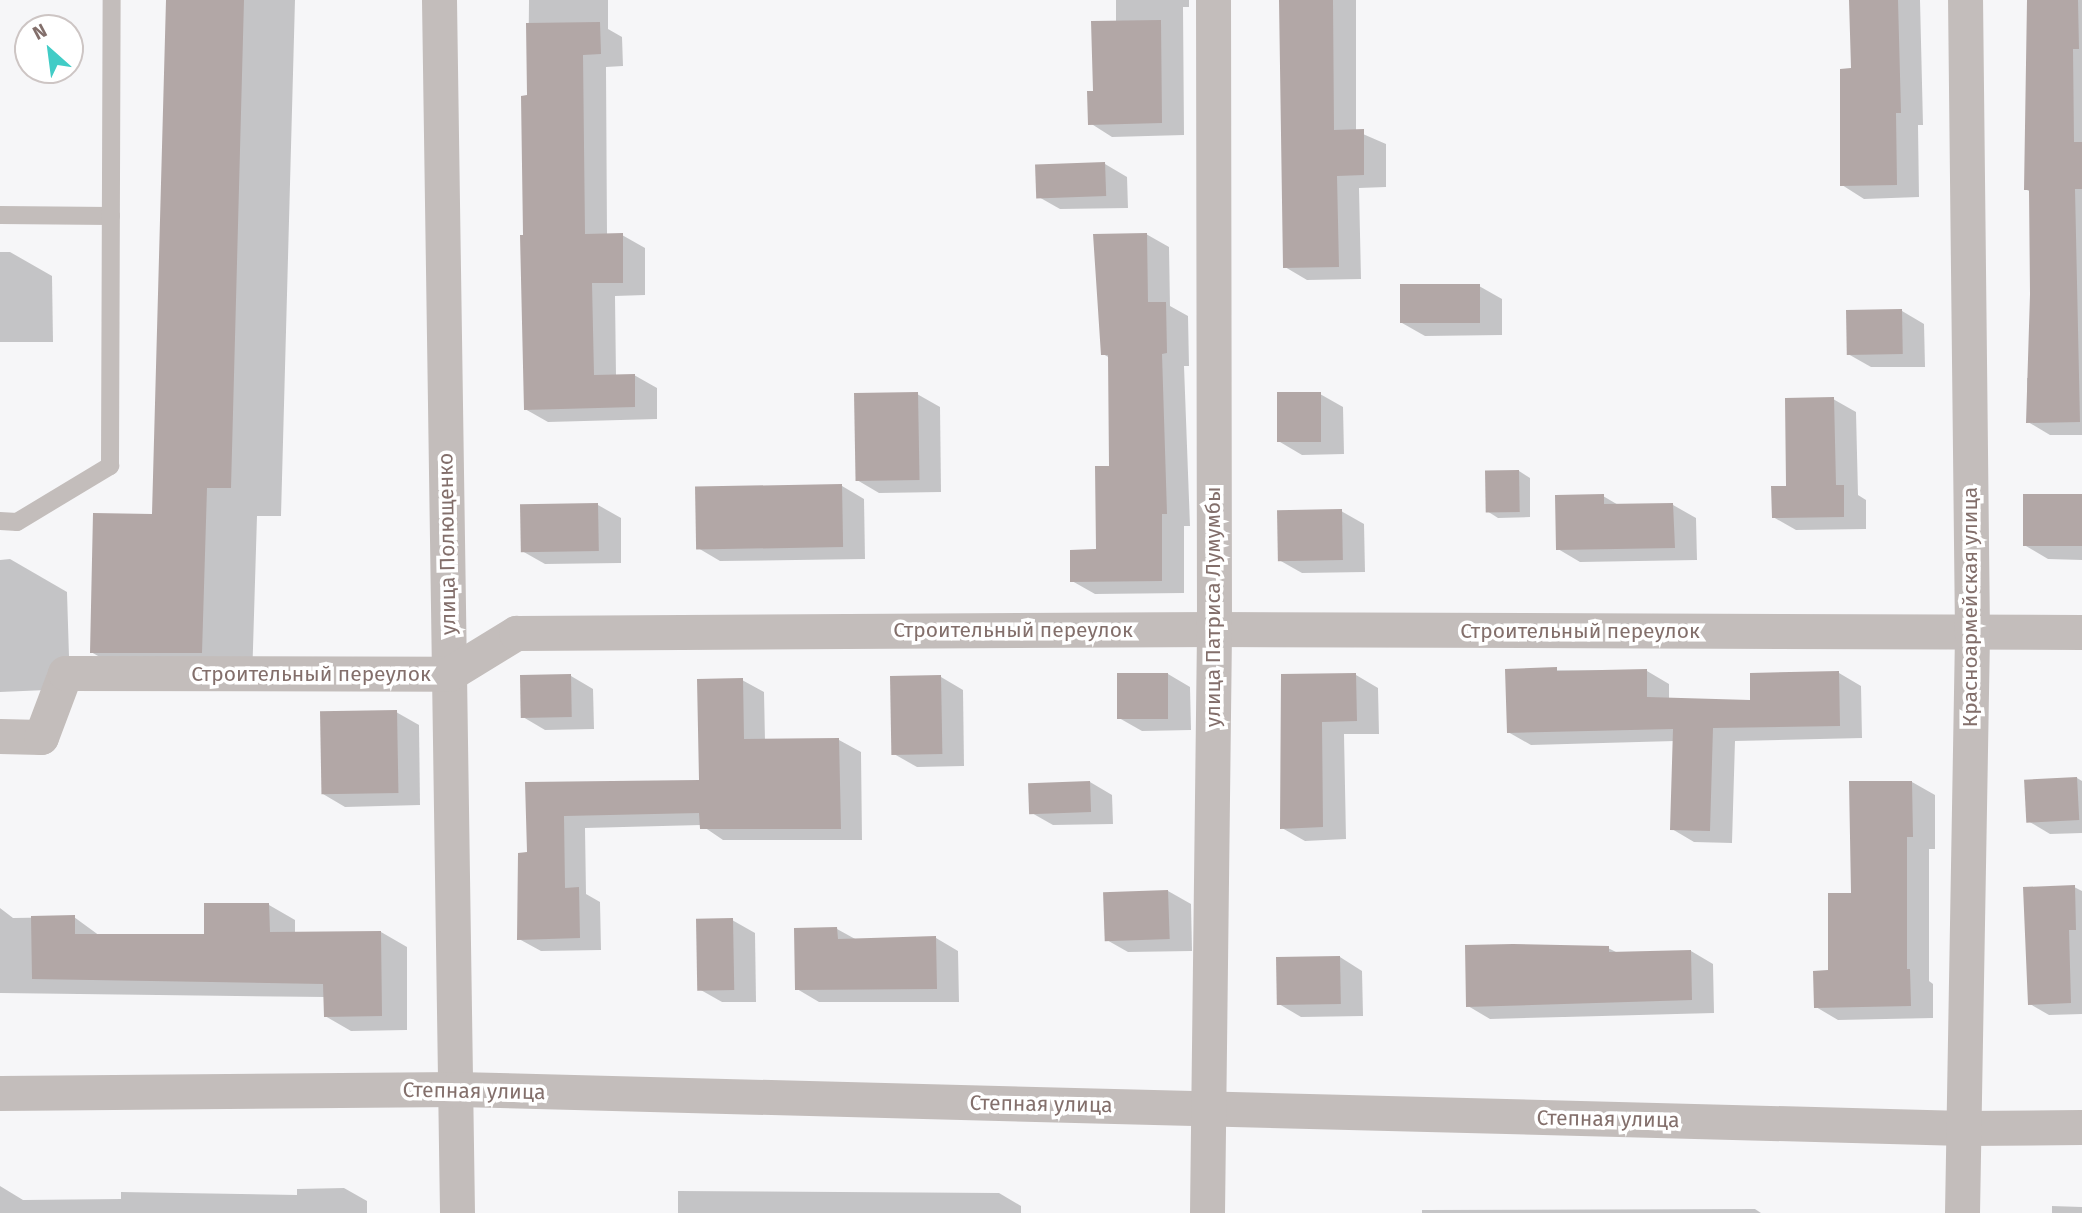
<!DOCTYPE html>
<html>
<head>
<meta charset="utf-8">
<style>
  body { margin:0 }
  #map { position:relative; width:2082px; height:1213px; overflow:hidden; background:#f6f6f8; font-family:"Fira Sans",sans-serif }
  div>[style] { position:absolute }
  .shadow>* { inset:0; background:#0003 }
  .building>* { inset:0; background:#b2a7a6; transform-origin:0 0 }
  .service>* { height:18px; margin:-9px; padding:0 9px; transform-origin:9px; border-radius:9px; background:#c3bdbb }
  .minor>* { height:35px; margin:-17.5px; padding:0 17.5px; transform-origin:17.5px; border-radius:17.5px; background:#c3bdbb }
  span { translate:-50% -50%; white-space:nowrap; text-align:center; line-height:1.15; -webkit-text-stroke:7px #fff; paint-order:stroke }
  .street-label { font-size:21px; color:#836f6b }
  .north { position:absolute; left:14px; top:14px; width:70px; height:70px; box-sizing:border-box; background:#fff; border:2px solid #cdc5c4; border-radius:50%; rotate:332deg; font-size:19px; font-weight:700; line-height:28px; text-align:center; color:#836f6b }
  .north::after { content:''; display:block; margin:auto; width:24px; height:32px; background:#41ccc6; clip-path:polygon(50% 0,100% 100%,50% 72%,0 100%) }
</style>
</head>
<body>
<div id="map">
  <div class="shadow">
    <div style="clip-path:polygon(167px 0,295px 0,281px 516px,257px 516px,252px 681px,142px 681px,91px 652px,153px 516px)"></div>
    <div style="clip-path:polygon(529px 0,608px 0,608px 29px,622px 37px,623px 66px,606px 67px,607px 235px,622px 235px,645px 248px,645px 295px,615px 296px,616px 376px,634px 375px,657px 388px,657px 419px,548px 422px,525px 409px)"></div>
    <div style="clip-path:polygon(1116px 0,1189px 0,1189px 7px,1183px 7px,1184px 135px,1112px 137px,1090px 123px,1116px 22px)"></div>
    <div style="clip-path:polygon(1282px 0,1356px 0,1356px 131px,1386px 144px,1386px 187px,1359px 188px,1361px 279px,1307px 280px,1285px 267px)"></div>
    <div style="clip-path:polygon(1851px 0,1920px 0,1923px 125px,1918px 125px,1919px 197px,1864px 199px,1842px 185px,1852px 70px)"></div>
    <div style="clip-path:polygon(2029px 0,2082px 0,2082px 435px,2050px 435px,2028px 422px,2027px 378px,2032px 378px,2031px 192px,2025px 189px)"></div>
    <div style="clip-path:polygon(1105px 164px,1127px 177px,1128px 208px,1060px 209px,1037px 196px)"></div>
    <div style="clip-path:polygon(1146px 234px,1169px 247px,1170px 306px,1188px 316px,1189px 366px,1184px 366px,1190px 526px,1184px 526px,1184px 593px,1095px 594px,1072px 581px,1098px 551px,1111px 468px,1110px 358px,1103px 354px)"></div>
    <div style="clip-path:polygon(0 252px,10px 252px,52px 276px,53px 342px,0 342px)"></div>
    <div style="clip-path:polygon(1479px 286px,1502px 299px,1502px 335px,1425px 336px,1402px 323px)"></div>
    <div style="clip-path:polygon(1902px 311px,1924px 324px,1925px 367px,1871px 367px,1848px 354px)"></div>
    <div style="clip-path:polygon(917px 394px,940px 407px,941px 492px,879px 493px,857px 480px)"></div>
    <div style="clip-path:polygon(1320px 394px,1343px 407px,1344px 454px,1302px 455px,1280px 442px)"></div>
    <div style="clip-path:polygon(1833px 399px,1856px 412px,1858px 495px,1866px 500px,1866px 529px,1796px 530px,1773px 517px)"></div>
    <div style="clip-path:polygon(1519px 471px,1530px 478px,1530px 517px,1498px 518px,1487px 511px)"></div>
    <div style="clip-path:polygon(842px 486px,864px 499px,865px 559px,720px 561px,698px 548px)"></div>
    <div style="clip-path:polygon(1603px 496px,1620px 506px,1673px 505px,1696px 518px,1697px 560px,1580px 562px,1558px 549px)"></div>
    <div style="clip-path:polygon(2082px 496px,2082px 560px,2048px 559px,2026px 546px)"></div>
    <div style="clip-path:polygon(598px 505px,621px 518px,621px 563px,545px 564px,522px 551px)"></div>
    <div style="clip-path:polygon(1341px 511px,1364px 524px,1365px 572px,1302px 573px,1279px 560px)"></div>
    <div style="clip-path:polygon(10px 559px,67px 592px,70px 689px,0 692px,0 560px)"></div>
    <div style="clip-path:polygon(1507px 670px,1647px 671px,1669px 684px,1669px 699px,1752px 702px,1839px 673px,1861px 686px,1862px 738px,1735px 741px,1732px 843px,1694px 842px,1672px 829px,1675px 741px,1531px 745px,1508px 732px)"></div>
    <div style="clip-path:polygon(1168px 674px,1190px 687px,1191px 730px,1142px 731px,1119px 718px)"></div>
    <div style="clip-path:polygon(1356px 675px,1378px 688px,1379px 734px,1344px 734px,1346px 839px,1305px 841px,1282px 828px,1283px 676px)"></div>
    <div style="clip-path:polygon(571px 676px,593px 689px,594px 729px,545px 730px,523px 717px)"></div>
    <div style="clip-path:polygon(941px 677px,963px 690px,964px 766px,917px 767px,894px 754px)"></div>
    <div style="clip-path:polygon(742px 680px,764px 692px,765px 741px,839px 740px,861px 752px,862px 840px,723px 840px,701px 825px,585px 828px,586px 894px,600px 902px,601px 950px,541px 951px,519px 939px,529px 854px,527px 784px,701px 781px)"></div>
    <div style="clip-path:polygon(396px 712px,419px 725px,420px 805px,345px 807px,323px 794px)"></div>
    <div style="clip-path:polygon(2077px 778px,2082px 781px,2082px 833px,2050px 834px,2028px 821px)"></div>
    <div style="clip-path:polygon(1090px 782px,1112px 795px,1113px 824px,1053px 825px,1030px 812px)"></div>
    <div style="clip-path:polygon(1912px 782px,1935px 795px,1935px 849px,1929px 849px,1929px 981px,1933px 984px,1933px 1018px,1838px 1020px,1816px 1007px,1853px 895px)"></div>
    <div style="clip-path:polygon(2074px 887px,2082px 891px,2082px 1014px,2049px 1015px,2030px 1004px)"></div>
    <div style="clip-path:polygon(1168px 891px,1191px 904px,1192px 951px,1128px 952px,1105px 939px)"></div>
    <div style="clip-path:polygon(269px 905px,295px 920px,295px 934px,381px 932px,407px 947px,407px 1030px,351px 1031px,325px 1016px,325px 997px,0 993px,0 908px,13px 918px,74px 917px,100px 936px,206px 935px)"></div>
    <div style="clip-path:polygon(732px 920px,755px 933px,756px 1002px,722px 1002px,699px 989px)"></div>
    <div style="clip-path:polygon(837px 929px,857px 940px,936px 938px,958px 951px,959px 1002px,819px 1002px,797px 989px)"></div>
    <div style="clip-path:polygon(1608px 948px,1618px 953px,1691px 951px,1713px 964px,1714px 1013px,1490px 1019px,1468px 1006px)"></div>
    <div style="clip-path:polygon(1340px 957px,1362px 971px,1363px 1016px,1301px 1017px,1279px 1004px)"></div>
    <div style="clip-path:polygon(0 1186px,23px 1200px,121px 1199px,121px 1192px,297px 1195px,297px 1189px,344px 1188px,367px 1201px,367px 1213px,0 1213px)"></div>
    <div style="clip-path:polygon(678px 1191px,999px 1193px,1021px 1206px,1021px 1213px,678px 1213px)"></div>
    <div style="clip-path:polygon(2052px 1206px,2082px 1207px,2082px 1213px,2052px 1213px)"></div>
    <div style="clip-path:polygon(1755px 1209px,1761px 1213px,1422px 1213px,1422px 1210px)"></div>
  </div>
  <div class="building">
    <div style="clip-path:polygon(166px 0,244px 0,231px 488px,207px 488px,202px 653px,90px 653px,93px 513px,152px 514px)"></div>
    <div style="clip-path:polygon(1279px 0,1333px 0,1334px 130px,1364px 129px,1364px 175px,1337px 176px,1339px 267px,1283px 268px)"></div>
    <div style="clip-path:polygon(1849px 0,1898px 0,1901px 113px,1896px 113px,1897px 185px,1840px 186px,1840px 69px,1851px 68px)"></div>
    <div style="clip-path:polygon(2027px 0,2078px 0,2079px 49px,2073px 49px,2074px 142px,2082px 142px,2082px 189px,2075px 189px,2080px 422px,2026px 423px,2030px 294px,2029px 190px,2024px 190px)"></div>
    <div style="clip-path:polygon(1161px 20px,1162px 123px,1088px 125px,1087px 91px,1093px 91px,1091px 21px)"></div>
    <div style="clip-path:polygon(600px 22px,601px 54px,583px 55px,585px 234px,623px 233px,623px 283px,592px 283px,594px 375px,635px 374px,635px 407px,524px 410px,520px 235px,523px 235px,521px 96px,527px 95px,526px 23px)"></div>
    <div style="left:1105px;top:162px;width:34px;height:70px;rotate:88deg"></div>
    <div style="clip-path:polygon(1147px 233px,1148px 302px,1166px 302px,1167px 353px,1162px 354px,1167px 514px,1162px 514px,1162px 581px,1070px 582px,1070px 550px,1096px 549px,1095px 466px,1109px 466px,1108px 355px,1101px 355px,1093px 234px)"></div>
    <div style="left:1480px;top:284px;width:39px;height:80px;rotate:90deg"></div>
    <div style="left:1902px;top:309px;width:45px;height:56px;rotate:89deg"></div>
    <div style="left:918px;top:392px;width:88px;height:64px;rotate:89deg"></div>
    <div style="left:1321px;top:392px;width:50px;height:44px;rotate:90deg"></div>
    <div style="clip-path:polygon(1834px 397px,1836px 485px,1844px 485px,1844px 517px,1772px 518px,1771px 486px,1786px 486px,1785px 398px)"></div>
    <div style="left:1519px;top:470px;width:42px;height:34px;rotate:89deg"></div>
    <div style="left:842px;top:484px;width:63px;height:147px;rotate:89deg"></div>
    <div style="clip-path:polygon(1604px 494px,1604px 504px,1673px 503px,1675px 548px,1556px 550px,1555px 495px)"></div>
    <div style="left:2082px;top:494px;width:52px;height:59px;rotate:90deg"></div>
    <div style="left:598px;top:503px;width:48px;height:78px;rotate:89deg"></div>
    <div style="left:1342px;top:509px;width:51px;height:65px;rotate:89deg"></div>
    <div style="clip-path:polygon(1557px 667px,1557px 671px,1647px 669px,1647px 697px,1750px 700px,1750px 673px,1839px 671px,1840px 726px,1713px 728px,1710px 831px,1670px 830px,1673px 729px,1507px 733px,1505px 669px)"></div>
    <div style="left:1117px;top:673px;width:51px;height:46px"></div>
    <div style="clip-path:polygon(1356px 673px,1357px 721px,1322px 722px,1323px 827px,1280px 829px,1281px 674px)"></div>
    <div style="left:571px;top:674px;width:43px;height:51px;rotate:89deg"></div>
    <div style="left:941px;top:675px;width:79px;height:51px;rotate:89deg"></div>
    <div style="clip-path:polygon(743px 678px,744px 739px,839px 738px,841px 829px,700px 829px,699px 813px,564px 816px,565px 888px,579px 887px,580px 938px,517px 940px,518px 853px,527px 852px,525px 782px,699px 780px,697px 679px)"></div>
    <div style="left:397px;top:710px;width:83px;height:77px;rotate:89deg"></div>
    <div style="left:2077px;top:777px;width:43px;height:53px;rotate:87deg"></div>
    <div style="left:1090px;top:781px;width:31px;height:62px;rotate:88deg"></div>
    <div style="clip-path:polygon(1849px 781px,1912px 781px,1913px 837px,1907px 837px,1907px 969px,1910px 969px,1911px 1006px,1814px 1008px,1813px 971px,1828px 970px,1828px 893px,1851px 893px)"></div>
    <div style="clip-path:polygon(2075px 885px,2076px 930px,2069px 930px,2071px 1003px,2028px 1005px,2023px 887px)"></div>
    <div style="left:1168px;top:890px;width:49px;height:65px;rotate:88deg"></div>
    <div style="clip-path:polygon(204px 903px,269px 903px,270px 932px,381px 931px,382px 1016px,324px 1017px,323px 984px,32px 979px,31px 916px,75px 915px,75px 934px,204px 934px)"></div>
    <div style="left:733px;top:918px;width:72px;height:37px;rotate:89deg"></div>
    <div style="clip-path:polygon(837px 927px,838px 939px,936px 936px,937px 989px,795px 990px,794px 928px)"></div>
    <div style="clip-path:polygon(1513px 944px,1609px 946px,1609px 952px,1691px 950px,1692px 1000px,1466px 1007px,1465px 945px)"></div>
    <div style="left:1340px;top:956px;width:48px;height:64px;rotate:89deg"></div>
  </div>
  <div class="service">
    <div style="left:0;top:215px;width:111px;rotate:0.5deg"></div>
    <div style="left:0;top:521px;width:17px;rotate:3deg"></div>
    <div style="left:17px;top:522px;width:109px;rotate:-31.1deg"></div>
    <div style="left:110px;top:466px;width:466px;rotate:-89.8deg"></div>
  </div>
  <div class="minor">
    <div style="left:439px;top:0;width:1213px;rotate:89.15deg"></div>
    <div style="left:0;top:736px;width:41px;rotate:1.4deg"></div>
    <div style="left:41px;top:737px;width:68px;rotate:-69.4deg"></div>
    <div style="left:65px;top:673px;width:384px;rotate:0.1deg"></div>
    <div style="left:449px;top:674px;width:79px;rotate:-31.5deg"></div>
    <div style="left:516px;top:633px;width:698px;rotate:-0.33deg"></div>
    <div style="left:1214px;top:629px;width:868px;rotate:0.2deg"></div>
    <div style="left:0;top:1093px;width:457px;rotate:-0.5deg"></div>
    <div style="left:457px;top:1089px;width:1507px;rotate:1.48deg"></div>
    <div style="left:1963px;top:1128px;width:119px;rotate:-0.5deg"></div>
    <div style="left:1207px;top:1213px;width:584px;rotate:-89.31deg"></div>
    <div style="left:1214px;top:629px;width:629px;rotate:-90.09deg"></div>
    <div style="left:1962px;top:1213px;width:580px;rotate:-89.01deg"></div>
    <div style="left:1972px;top:633px;width:633px;rotate:-90.63deg"></div>
  </div>
  <div class="street-label">
    <span style="left:447px;top:544px;rotate:-91deg">улица Полющенко</span>
    <span style="left:1213px;top:607px;rotate:-90deg">улица Патриса Лумумбы</span>
    <span style="left:1970px;top:607px;rotate:-90deg">Красноармейская улица</span>
    <span style="left:1013px;top:630px">Строительный переулок</span>
    <span style="left:1580px;top:631px">Строительный переулок</span>
    <span style="left:311px;top:674px">Строительный переулок</span>
    <span style="left:474px;top:1091px;rotate:1deg">Степная улица</span>
    <span style="left:1041px;top:1104px;rotate:1deg">Степная улица</span>
    <span style="left:1608px;top:1119px;rotate:1deg">Степная улица</span>
  </div>
  <div class="north">N</div>
</div>
</body>
</html>
